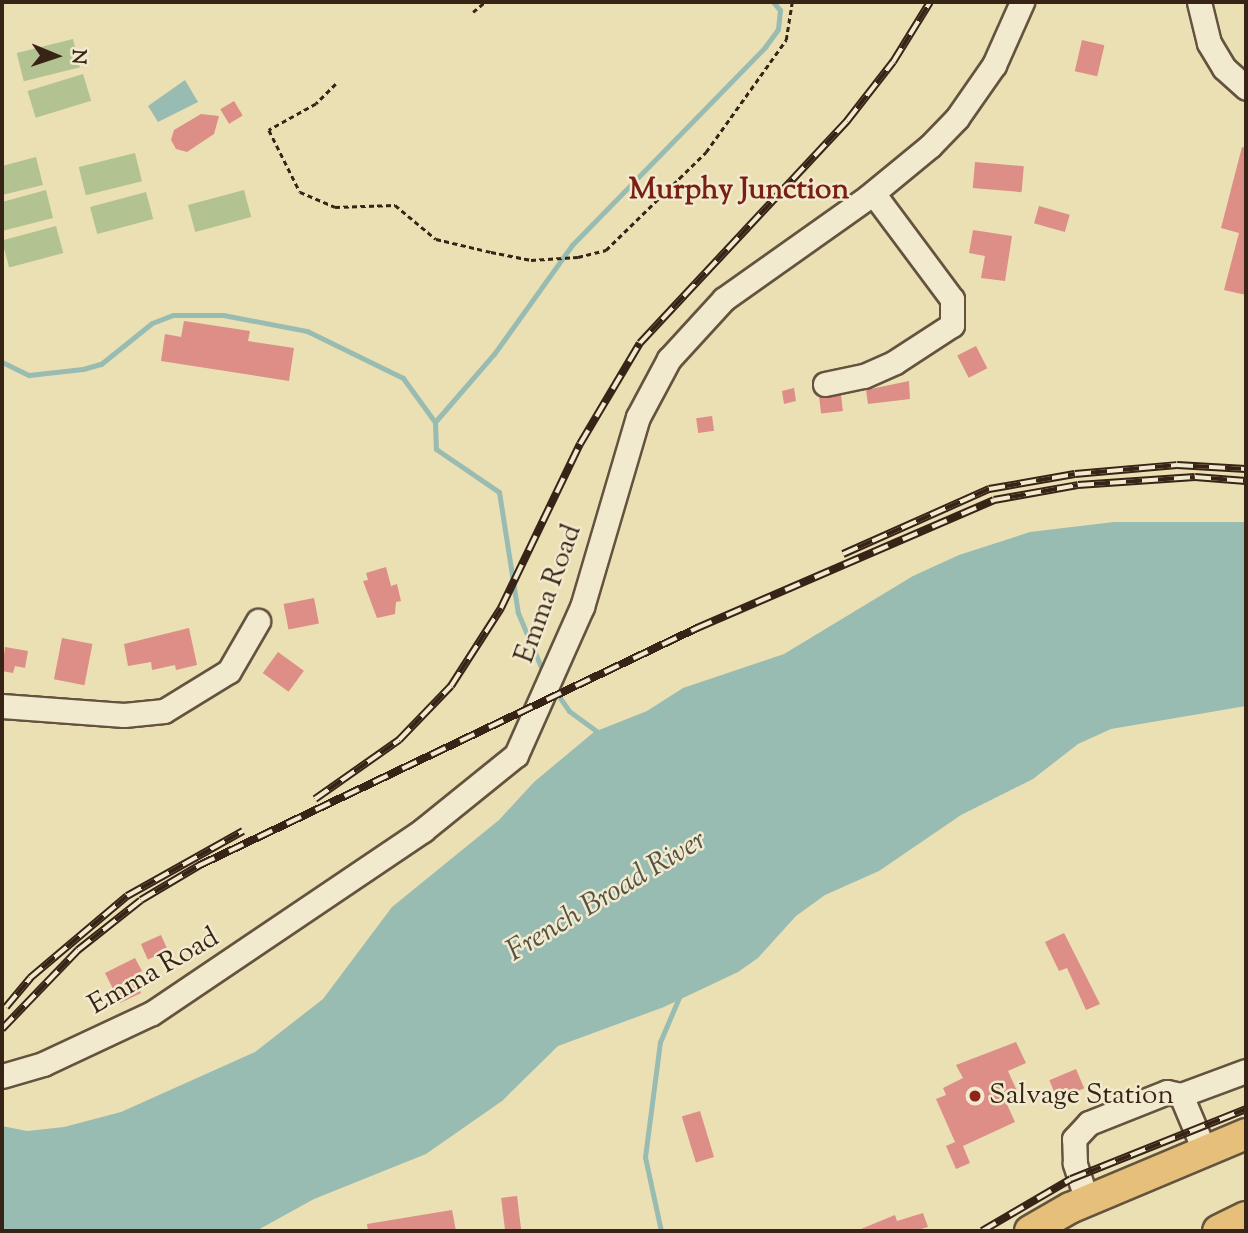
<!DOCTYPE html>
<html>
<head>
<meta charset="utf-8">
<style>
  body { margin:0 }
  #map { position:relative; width:1248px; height:1233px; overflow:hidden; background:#ebdfb4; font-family:"Sorts Mill Goudy",serif }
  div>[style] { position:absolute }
  .green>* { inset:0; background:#b2c391; transform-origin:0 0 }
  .water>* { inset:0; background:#99bcb2 }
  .stream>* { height:5px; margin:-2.5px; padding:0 2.5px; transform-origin:2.5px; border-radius:2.5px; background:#99bcb2 }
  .building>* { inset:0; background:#dd8e86; transform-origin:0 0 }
  .path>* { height:2.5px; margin-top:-1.25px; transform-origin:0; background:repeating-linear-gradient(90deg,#372416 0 5px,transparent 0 8.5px) }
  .roads { filter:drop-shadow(2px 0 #64533e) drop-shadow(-2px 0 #64533e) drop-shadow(0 2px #64533e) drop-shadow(0 -2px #64533e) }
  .minor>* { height:23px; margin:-11.5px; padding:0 11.5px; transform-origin:11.5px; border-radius:11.5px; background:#f2eace }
  .major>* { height:30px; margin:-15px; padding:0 15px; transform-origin:15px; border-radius:15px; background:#e6c07a }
  .highway>* { height:33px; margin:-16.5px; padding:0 16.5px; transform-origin:16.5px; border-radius:16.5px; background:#e6c07a }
  .rail>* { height:8px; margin-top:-4px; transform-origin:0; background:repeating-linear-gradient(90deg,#f2eace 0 16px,#372416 0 32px); box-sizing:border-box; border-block:2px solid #372416 }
  .dots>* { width:19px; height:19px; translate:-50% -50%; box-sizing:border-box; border:4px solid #f2eace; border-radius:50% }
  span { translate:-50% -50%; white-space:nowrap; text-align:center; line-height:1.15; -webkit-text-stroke:5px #f2eace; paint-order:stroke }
  .street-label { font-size:28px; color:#372416 }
  .poi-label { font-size:28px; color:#372416 }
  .left { translate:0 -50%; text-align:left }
  .neighbourhood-label { font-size:30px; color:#7a1f14; font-weight:700 }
  .water-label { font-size:30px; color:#545245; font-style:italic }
  .frame { position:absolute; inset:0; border:4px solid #372416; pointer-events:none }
  .north { position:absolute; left:21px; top:21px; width:70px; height:70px; -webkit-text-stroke:5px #f2eace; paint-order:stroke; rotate:92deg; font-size:19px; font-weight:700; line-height:28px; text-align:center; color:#372416 }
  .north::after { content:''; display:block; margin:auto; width:24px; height:32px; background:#372416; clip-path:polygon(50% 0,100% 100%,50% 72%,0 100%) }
</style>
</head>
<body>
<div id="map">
  <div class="green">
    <div style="left:73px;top:39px;width:29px;height:58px;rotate:76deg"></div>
    <div style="left:83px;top:74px;width:28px;height:58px;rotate:73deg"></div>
    <div style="left:135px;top:153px;width:29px;height:58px;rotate:76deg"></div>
    <div style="clip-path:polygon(36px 157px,43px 185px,2px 195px,2px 166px)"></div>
    <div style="clip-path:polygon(46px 190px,53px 218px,2px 231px,2px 202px)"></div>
    <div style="left:244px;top:190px;width:28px;height:58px;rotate:75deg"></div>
    <div style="left:146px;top:192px;width:28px;height:58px;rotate:75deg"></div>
    <div style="left:56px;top:226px;width:28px;height:56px;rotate:75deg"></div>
  </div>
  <div class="water">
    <div style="clip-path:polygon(185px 80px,198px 102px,158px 122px,148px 106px)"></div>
    <div style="clip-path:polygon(1114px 522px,1246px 522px,1246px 706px,1111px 729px,1078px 744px,1033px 779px,961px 815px,879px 871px,825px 895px,796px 916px,758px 958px,738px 972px,664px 1007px,558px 1046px,502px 1101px,426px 1154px,314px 1199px,256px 1231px,2px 1231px,2px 1126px,27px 1131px,64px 1127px,121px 1112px,255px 1052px,323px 999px,392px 907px,499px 820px,534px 782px,594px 732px,647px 711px,683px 688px,784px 654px,913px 576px,959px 555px,1030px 532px)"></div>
  </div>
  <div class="stream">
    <div style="left:2px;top:362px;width:30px;rotate:26deg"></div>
    <div style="left:29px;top:375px;width:54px;rotate:-6.3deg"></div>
    <div style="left:83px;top:369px;width:19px;rotate:-16deg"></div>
    <div style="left:101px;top:364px;width:65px;rotate:-38.8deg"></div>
    <div style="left:152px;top:323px;width:22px;rotate:-21deg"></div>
    <div style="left:173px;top:315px;width:50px"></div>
    <div style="left:223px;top:315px;width:86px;rotate:10.8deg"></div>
    <div style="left:307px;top:331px;width:107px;rotate:26.1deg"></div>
    <div style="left:403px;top:378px;width:54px;rotate:54deg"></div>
    <div style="left:435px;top:422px;width:27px;rotate:88deg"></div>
    <div style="left:436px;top:449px;width:76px;rotate:34.3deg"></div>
    <div style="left:499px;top:492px;width:122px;rotate:81.1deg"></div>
    <div style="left:518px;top:613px;width:66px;rotate:66.9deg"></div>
    <div style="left:435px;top:422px;width:90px;rotate:-49.1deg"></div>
    <div style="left:494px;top:354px;width:134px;rotate:-54.4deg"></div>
    <div style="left:572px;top:245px;width:277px;rotate:-45.7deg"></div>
    <div style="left:765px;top:47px;width:22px;rotate:-54deg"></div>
    <div style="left:778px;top:29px;width:19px;rotate:-84deg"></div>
    <div style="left:780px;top:10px;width:11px;rotate:-131deg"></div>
    <div style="left:553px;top:688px;width:28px;rotate:55deg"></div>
    <div style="left:569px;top:711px;width:39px;rotate:36deg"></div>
    <div style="left:661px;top:1231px;width:76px;rotate:-102.2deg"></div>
    <div style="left:645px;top:1157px;width:116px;rotate:-82.6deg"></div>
    <div style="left:660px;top:1042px;width:51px;rotate:-66.9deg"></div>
  </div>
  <div class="building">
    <div style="left:1082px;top:40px;width:23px;height:32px;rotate:13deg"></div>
    <div style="left:234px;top:101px;width:17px;height:16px;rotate:59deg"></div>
    <div style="clip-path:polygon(201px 114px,219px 116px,214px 134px,187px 152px,176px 149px,171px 140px,174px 130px)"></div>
    <div style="clip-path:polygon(1242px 147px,1246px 148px,1246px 295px,1224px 290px,1239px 233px,1221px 228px)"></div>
    <div style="left:975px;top:162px;width:49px;height:26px;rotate:5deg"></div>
    <div style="left:1039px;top:206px;width:32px;height:18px;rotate:16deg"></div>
    <div style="clip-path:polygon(973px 230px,1012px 236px,1005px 281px,981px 278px,985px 256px,969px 253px)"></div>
    <div style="clip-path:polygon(184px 321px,250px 331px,248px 341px,294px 348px,289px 381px,161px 361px,165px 334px,181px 337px)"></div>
    <div style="left:976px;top:346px;width:25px;height:21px;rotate:63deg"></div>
    <div style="clip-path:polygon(909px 381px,910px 399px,868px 404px,866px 390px)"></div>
    <div style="clip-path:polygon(794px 388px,796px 401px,784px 404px,782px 391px)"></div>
    <div style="left:841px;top:395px;width:16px;height:22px;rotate:83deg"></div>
    <div style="left:712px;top:416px;width:15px;height:16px;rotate:82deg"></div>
    <div style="clip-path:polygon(386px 567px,391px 586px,397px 584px,401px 601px,396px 602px,395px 614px,377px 618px,363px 581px,368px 580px,366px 573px)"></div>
    <div style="left:314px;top:598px;width:26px;height:31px;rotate:79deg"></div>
    <div style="clip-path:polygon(189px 628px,197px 665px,176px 670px,175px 665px,152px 670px,151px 662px,128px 666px,124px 644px)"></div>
    <div style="left:62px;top:638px;width:31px;height:42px;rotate:11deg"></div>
    <div style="clip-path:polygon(5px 647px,28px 651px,25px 668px,15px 666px,13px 673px,2px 671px)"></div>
    <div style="left:278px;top:652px;width:32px;height:26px;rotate:36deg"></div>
    <div style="clip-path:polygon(1064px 933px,1100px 1004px,1086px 1010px,1067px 968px,1059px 971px,1045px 942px)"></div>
    <div style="left:161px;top:935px;width:17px;height:22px;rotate:66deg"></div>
    <div style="clip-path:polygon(135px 958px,142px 971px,134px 975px,141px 993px,120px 1003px,105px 973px)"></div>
    <div style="clip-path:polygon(1016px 1042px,1026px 1063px,1008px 1071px,1017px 1091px,1004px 1098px,1015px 1122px,963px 1146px,970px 1163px,956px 1169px,946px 1146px,955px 1142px,936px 1099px,946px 1095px,943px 1088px,963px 1078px,956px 1065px)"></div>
    <div style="left:1076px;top:1069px;width:21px;height:29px;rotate:67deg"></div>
    <div style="left:700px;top:1111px;width:48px;height:19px;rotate:73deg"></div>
    <div style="left:517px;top:1196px;width:35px;height:16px;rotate:83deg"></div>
    <div style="clip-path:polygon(452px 1210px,456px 1231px,368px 1231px,367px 1224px)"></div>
    <div style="clip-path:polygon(923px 1213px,928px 1227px,914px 1231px,856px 1231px,895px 1215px,897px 1221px)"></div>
  </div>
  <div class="path">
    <div style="left:473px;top:12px;width:16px;rotate:-40deg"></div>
    <div style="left:336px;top:84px;width:28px;rotate:135deg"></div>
    <div style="left:316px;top:104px;width:54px;rotate:151deg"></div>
    <div style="left:269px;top:130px;width:69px;rotate:63.4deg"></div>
    <div style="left:300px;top:192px;width:38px;rotate:23deg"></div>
    <div style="left:335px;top:207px;width:60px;rotate:-1.9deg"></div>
    <div style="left:395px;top:205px;width:53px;rotate:39.7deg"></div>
    <div style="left:436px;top:239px;width:57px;rotate:13.3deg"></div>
    <div style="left:491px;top:252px;width:41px;rotate:11.3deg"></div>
    <div style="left:531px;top:260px;width:47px;rotate:-3.7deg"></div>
    <div style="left:578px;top:257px;width:29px;rotate:-14deg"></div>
    <div style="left:606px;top:250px;width:140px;rotate:-44.4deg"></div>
    <div style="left:706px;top:152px;width:138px;rotate:-54.5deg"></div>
    <div style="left:786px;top:40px;width:38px;rotate:-81deg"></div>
  </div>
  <div class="roads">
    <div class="minor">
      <div style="left:1199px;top:2px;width:42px;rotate:76.3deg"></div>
      <div style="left:1209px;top:43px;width:29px;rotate:59deg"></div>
      <div style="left:1224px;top:68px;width:30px;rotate:42deg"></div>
      <div style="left:825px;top:384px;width:40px;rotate:-12deg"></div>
      <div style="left:864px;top:376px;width:34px;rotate:-24deg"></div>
      <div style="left:895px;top:362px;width:68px;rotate:-33deg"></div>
      <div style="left:952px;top:325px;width:26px;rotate:-90deg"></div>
      <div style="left:952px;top:299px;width:132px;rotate:-126.7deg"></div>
      <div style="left:2px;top:706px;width:122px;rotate:4.2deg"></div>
      <div style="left:124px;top:715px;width:40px;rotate:-5.7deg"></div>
      <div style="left:164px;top:711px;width:76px;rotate:-31.6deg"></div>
      <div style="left:229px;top:671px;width:58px;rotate:-59.9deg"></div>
      <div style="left:2px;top:1076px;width:43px;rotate:-16.3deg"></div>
      <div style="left:43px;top:1064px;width:120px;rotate:-25.1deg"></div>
      <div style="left:152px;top:1013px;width:327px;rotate:-34deg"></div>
      <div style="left:423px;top:830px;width:119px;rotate:-38.9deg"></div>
      <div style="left:516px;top:755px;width:162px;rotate:-66deg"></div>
      <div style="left:582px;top:607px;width:198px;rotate:-73.6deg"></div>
      <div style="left:638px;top:417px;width:66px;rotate:-61.9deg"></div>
      <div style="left:669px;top:359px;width:81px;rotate:-47.5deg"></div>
      <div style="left:724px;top:299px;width:176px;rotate:-35.3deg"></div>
      <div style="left:868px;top:197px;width:80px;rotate:-39.4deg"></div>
      <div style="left:930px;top:146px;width:39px;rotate:-46deg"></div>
      <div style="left:957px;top:118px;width:65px;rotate:-55.1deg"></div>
      <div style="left:994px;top:65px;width:69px;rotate:-66deg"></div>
      <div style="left:1181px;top:1095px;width:60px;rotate:67.3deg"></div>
      <div style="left:1087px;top:1201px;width:40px;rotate:-108deg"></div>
      <div style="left:1075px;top:1163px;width:24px;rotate:-92deg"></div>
      <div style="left:1074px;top:1139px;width:22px;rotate:-47deg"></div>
      <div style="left:1089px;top:1123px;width:84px;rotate:-21.7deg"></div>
      <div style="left:1167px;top:1092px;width:14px;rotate:12deg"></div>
      <div style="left:1181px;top:1095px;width:69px;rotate:-20.3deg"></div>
    </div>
    <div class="major">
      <div style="left:1030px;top:1231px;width:46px;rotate:-29.9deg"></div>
      <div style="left:1070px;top:1208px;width:191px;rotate:-22.8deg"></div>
    </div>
    <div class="highway">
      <div style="left:1219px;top:1231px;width:30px;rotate:-26deg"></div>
    </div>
  </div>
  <div class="rail">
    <div style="left:843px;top:554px;width:160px;rotate:-24deg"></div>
    <div style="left:989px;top:489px;width:87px;rotate:-9.9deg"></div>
    <div style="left:1075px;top:474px;width:102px;rotate:-5deg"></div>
    <div style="left:1177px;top:465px;width:69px;rotate:3.3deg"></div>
    <div style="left:315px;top:799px;width:103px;rotate:-35.1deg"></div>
    <div style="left:399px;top:740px;width:75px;rotate:-46.1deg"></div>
    <div style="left:451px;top:686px;width:93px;rotate:-57.3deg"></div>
    <div style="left:501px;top:608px;width:182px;rotate:-64.3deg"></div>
    <div style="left:580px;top:444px;width:117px;rotate:-59.3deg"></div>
    <div style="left:640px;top:343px;width:304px;rotate:-47deg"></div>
    <div style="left:847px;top:121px;width:75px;rotate:-52.1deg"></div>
    <div style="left:893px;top:62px;width:70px;rotate:-58.3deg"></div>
    <div style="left:6px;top:1007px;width:38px;rotate:-50deg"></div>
    <div style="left:30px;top:978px;width:127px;rotate:-40.2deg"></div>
    <div style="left:127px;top:896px;width:133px;rotate:-29.3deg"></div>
    <div style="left:2px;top:1029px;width:110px;rotate:-46.1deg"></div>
    <div style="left:78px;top:950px;width:80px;rotate:-38.4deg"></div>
    <div style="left:141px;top:900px;width:69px;rotate:-30.7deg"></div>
    <div style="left:200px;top:865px;width:551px;rotate:-25.49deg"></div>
    <div style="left:697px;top:628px;width:323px;rotate:-23.3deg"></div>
    <div style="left:994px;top:500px;width:85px;rotate:-10.1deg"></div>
    <div style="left:1078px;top:485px;width:117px;rotate:-3.9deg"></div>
    <div style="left:1195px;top:477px;width:51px;rotate:4.5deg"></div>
    <div style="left:982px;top:1231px;width:103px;rotate:-30.3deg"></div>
    <div style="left:1071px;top:1179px;width:188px;rotate:-21.8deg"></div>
  </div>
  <div class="dots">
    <div style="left:975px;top:1096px;background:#8f2418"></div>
  </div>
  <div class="street-label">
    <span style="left:549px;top:594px;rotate:-70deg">Emma Road</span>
    <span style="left:154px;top:972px;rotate:-30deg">Emma Road</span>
  </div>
  <div class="poi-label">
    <span class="left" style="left:989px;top:1096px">Salvage Station</span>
  </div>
  <div class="neighbourhood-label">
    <span style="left:739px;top:191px">Murphy Junction</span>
  </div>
  <div class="water-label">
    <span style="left:607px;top:897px;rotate:-31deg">French Broad River</span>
  </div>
  <div class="frame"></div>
  <div class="north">N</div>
</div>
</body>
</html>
